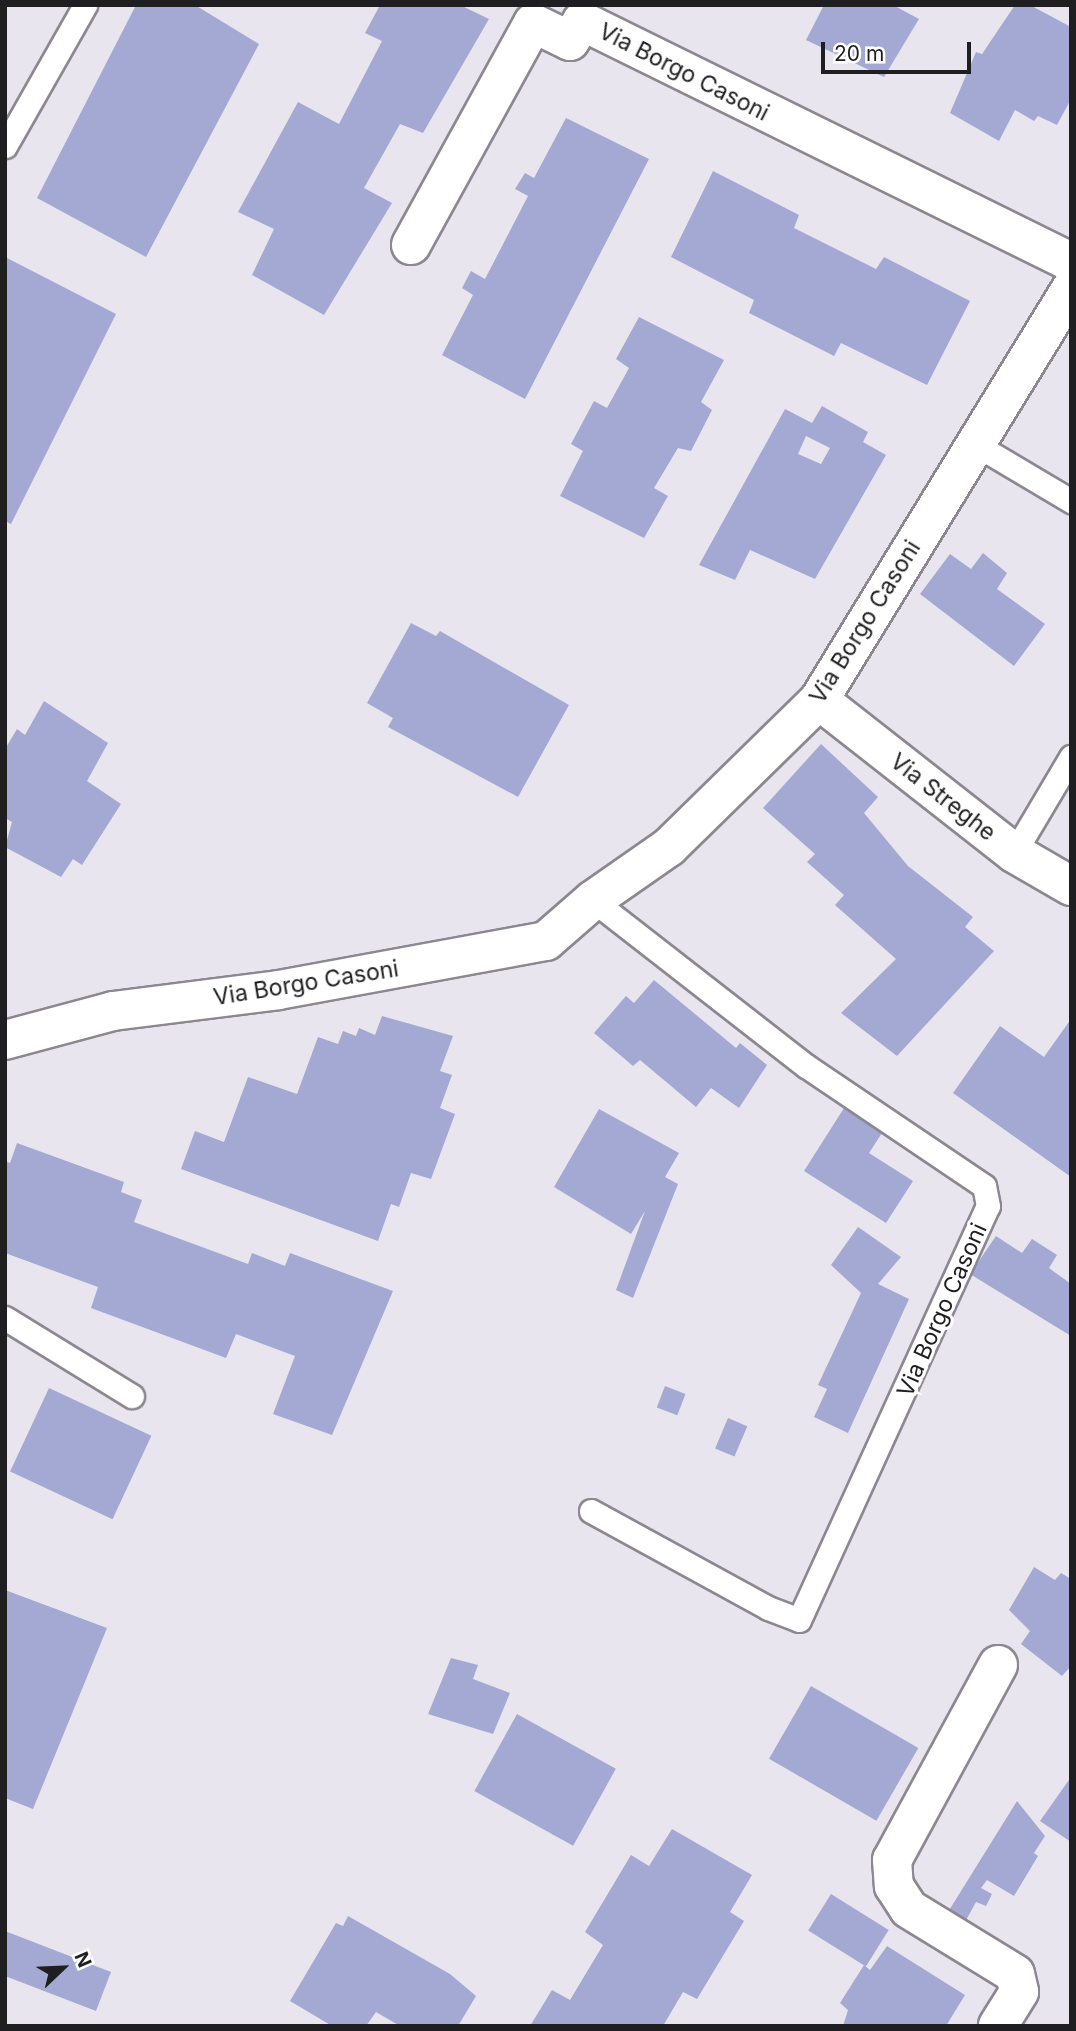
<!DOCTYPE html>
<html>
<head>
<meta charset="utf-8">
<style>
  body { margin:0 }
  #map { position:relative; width:1076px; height:2031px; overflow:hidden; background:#e9e5ef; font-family:Inter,sans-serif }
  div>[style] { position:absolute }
  .building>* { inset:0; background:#a3a9d3; transform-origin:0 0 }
  .roads { filter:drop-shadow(2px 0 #8c8791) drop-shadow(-2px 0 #8c8791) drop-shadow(0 2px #8c8791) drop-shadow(0 -2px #8c8791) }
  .service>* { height:23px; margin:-11.5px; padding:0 11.5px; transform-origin:11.5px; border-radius:11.5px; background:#fff }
  .minor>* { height:38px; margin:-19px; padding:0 19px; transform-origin:19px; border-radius:19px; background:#fff }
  span { translate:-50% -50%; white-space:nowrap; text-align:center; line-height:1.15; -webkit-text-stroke:6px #fff; paint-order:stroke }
  .street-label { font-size:23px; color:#1f1e21 }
  .frame { position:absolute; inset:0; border:7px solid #1f1e21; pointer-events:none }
  .north { position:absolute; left:28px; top:1933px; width:70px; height:70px; -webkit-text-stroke:5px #fff; paint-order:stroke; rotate:67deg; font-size:19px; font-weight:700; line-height:28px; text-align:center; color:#1f1e21 }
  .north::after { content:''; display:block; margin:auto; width:24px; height:32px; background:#1f1e21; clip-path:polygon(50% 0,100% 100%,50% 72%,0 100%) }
  .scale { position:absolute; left:821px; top:42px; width:150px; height:32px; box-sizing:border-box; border:4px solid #1f1e21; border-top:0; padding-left:9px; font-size:21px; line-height:24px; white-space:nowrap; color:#1f1e21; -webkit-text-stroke:5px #fff; paint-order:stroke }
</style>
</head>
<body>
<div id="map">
  <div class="building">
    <div style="clip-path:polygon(136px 5px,195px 5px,259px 44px,146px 257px,37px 198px)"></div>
    <div style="clip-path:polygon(380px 5px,460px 5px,489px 19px,423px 133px,400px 124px,364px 188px,392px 203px,324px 315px,252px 275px,274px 229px,238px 212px,298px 102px,339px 124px,382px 41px,365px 33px)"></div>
    <div style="clip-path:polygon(824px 5px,893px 5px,919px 19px,884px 77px,806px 40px)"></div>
    <div style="clip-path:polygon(1015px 5px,1030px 5px,1071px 27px,1071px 99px,1057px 125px,1038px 116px,1034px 121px,1015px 110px,999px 141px,950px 113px,976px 52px,982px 54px)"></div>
    <div style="clip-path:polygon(566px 118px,649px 159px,525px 399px,442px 355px,473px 295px,462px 288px,471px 271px,485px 279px,528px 196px,515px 189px,525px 173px,534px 178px)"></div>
    <div style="clip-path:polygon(713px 171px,799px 215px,794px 228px,876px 269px,884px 257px,970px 301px,927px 385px,841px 343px,834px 356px,749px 313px,754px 300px,671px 257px)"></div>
    <div style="clip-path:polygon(7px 258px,116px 314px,11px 524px,5px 521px)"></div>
    <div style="clip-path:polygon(639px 317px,724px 360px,701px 402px,712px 410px,691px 451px,678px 448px,654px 488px,668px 496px,644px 538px,560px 496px,583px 451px,571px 444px,594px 401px,607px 408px,629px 368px,616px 359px)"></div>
    <div style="clip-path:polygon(evenodd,822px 406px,868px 432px,863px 442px,886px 455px,815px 579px,750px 550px,735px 580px,699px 565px,785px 409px,812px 423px,822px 406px,806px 436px,830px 448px,821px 464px,798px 454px,806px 436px)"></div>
    <div style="clip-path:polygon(983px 553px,1007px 573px,997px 589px,1045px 624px,1014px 666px,920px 594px,950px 554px,971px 569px)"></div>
    <div style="clip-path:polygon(411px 623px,436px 636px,440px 631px,569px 705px,518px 797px,388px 727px,393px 718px,367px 703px)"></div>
    <div style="clip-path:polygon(44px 701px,108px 743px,87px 781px,121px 804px,82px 865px,73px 859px,61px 877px,5px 847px,12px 822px,5px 818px,5px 749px,17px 729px,25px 735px)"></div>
    <div style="clip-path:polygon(821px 744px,878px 797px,864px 813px,908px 866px,973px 917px,965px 927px,994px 951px,897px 1056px,841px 1013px,896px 959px,835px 905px,844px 895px,807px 862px,815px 854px,763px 808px)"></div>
    <div style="clip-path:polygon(654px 980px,736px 1048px,740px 1043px,767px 1065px,739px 1108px,711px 1088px,696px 1107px,640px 1060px,633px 1066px,594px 1033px,626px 996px,634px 1003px)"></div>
    <div style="clip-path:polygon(382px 1016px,453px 1036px,440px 1071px,452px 1075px,440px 1108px,455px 1114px,431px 1179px,411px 1173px,399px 1207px,391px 1204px,378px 1241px,181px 1169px,195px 1131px,224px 1142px,248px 1077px,297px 1094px,318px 1037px,338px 1044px,343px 1031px,356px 1036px,359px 1028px,375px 1035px)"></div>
    <div style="clip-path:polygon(1071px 1019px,1071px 1177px,953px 1093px,1000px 1026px,1044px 1057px)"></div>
    <div style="clip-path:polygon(844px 1108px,882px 1133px,869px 1153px,913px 1181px,886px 1223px,804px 1171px)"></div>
    <div style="clip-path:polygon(599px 1109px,679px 1153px,665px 1177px,678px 1184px,633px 1298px,616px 1290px,645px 1211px,631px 1234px,554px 1187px)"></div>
    <div style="clip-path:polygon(17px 1143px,124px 1182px,121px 1192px,142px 1200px,134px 1222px,248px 1264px,252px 1253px,285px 1266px,290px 1253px,393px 1291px,332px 1435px,273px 1414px,295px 1356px,236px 1334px,226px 1358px,91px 1308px,98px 1287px,5px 1253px,5px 1161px,10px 1163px)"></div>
    <div style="clip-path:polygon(858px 1227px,901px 1257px,878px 1284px,909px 1299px,848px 1433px,814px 1417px,827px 1389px,818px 1385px,861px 1293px,831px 1265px)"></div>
    <div style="clip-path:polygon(996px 1236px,1022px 1253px,1032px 1239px,1057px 1255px,1049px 1268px,1071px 1284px,1071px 1336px,970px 1274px)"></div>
    <div style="left:665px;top:1386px;width:22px;height:23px;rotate:21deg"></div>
    <div style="left:49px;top:1388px;width:113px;height:92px;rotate:25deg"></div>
    <div style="left:728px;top:1418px;width:21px;height:33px;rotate:23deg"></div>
    <div style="clip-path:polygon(1034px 1567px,1055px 1580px,1061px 1573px,1071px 1579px,1071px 1666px,1062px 1676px,1021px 1644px,1030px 1631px,1009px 1610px)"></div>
    <div style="clip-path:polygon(5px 1590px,107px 1628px,33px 1809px,5px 1798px)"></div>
    <div style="clip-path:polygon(451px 1658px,478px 1665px,473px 1679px,510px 1693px,493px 1734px,428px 1714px)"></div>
    <div style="left:811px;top:1686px;width:124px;height:84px;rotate:30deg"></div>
    <div style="left:517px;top:1714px;width:113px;height:88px;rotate:29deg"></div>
    <div style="clip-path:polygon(1071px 1777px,1071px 1842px,1040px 1821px)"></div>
    <div style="clip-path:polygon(1017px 1801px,1045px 1836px,1034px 1853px,1038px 1856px,1014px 1896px,987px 1880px,981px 1888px,992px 1894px,986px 1906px,976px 1902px,965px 1922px,948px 1912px)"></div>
    <div style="clip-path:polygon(672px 1829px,752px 1875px,730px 1912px,744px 1921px,697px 1999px,683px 1992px,663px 2026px,530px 2026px,552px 1990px,570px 2000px,603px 1945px,585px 1932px,631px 1855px,649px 1866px)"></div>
    <div style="left:831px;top:1894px;width:68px;height:43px;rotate:32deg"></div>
    <div style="clip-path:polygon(348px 1916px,450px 1974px,476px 1996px,458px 2026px,400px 2026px,376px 2012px,366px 2026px,332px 2026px,290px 2001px,336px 1923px,343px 1926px)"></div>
    <div style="clip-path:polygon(5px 1931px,111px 1972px,96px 2011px,5px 1976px)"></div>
    <div style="clip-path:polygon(887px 1946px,965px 1995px,946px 2026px,843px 2026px,848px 2010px,840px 2003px,864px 1965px,870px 1970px)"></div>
  </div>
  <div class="roads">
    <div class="service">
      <div style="left:5px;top:146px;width:162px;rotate:-60.4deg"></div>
      <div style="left:975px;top:444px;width:112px;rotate:30.7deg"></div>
      <div style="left:1014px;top:853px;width:112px;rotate:-59.3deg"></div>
      <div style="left:5px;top:1318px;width:149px;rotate:31.6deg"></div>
      <div style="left:591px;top:1511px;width:202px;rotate:28.7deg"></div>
      <div style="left:768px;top:1608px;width:33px;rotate:21deg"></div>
      <div style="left:799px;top:1620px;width:455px;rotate:-65.5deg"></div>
      <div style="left:988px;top:1206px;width:20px;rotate:-101deg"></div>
      <div style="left:984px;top:1186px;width:215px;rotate:-146deg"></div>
      <div style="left:806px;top:1066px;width:270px;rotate:-142.1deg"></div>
    </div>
    <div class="minor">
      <div style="left:411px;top:245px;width:253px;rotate:-61.2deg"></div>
      <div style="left:533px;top:23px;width:41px;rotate:25.9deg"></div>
      <div style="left:570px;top:41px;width:23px;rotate:-59deg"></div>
      <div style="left:582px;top:21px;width:545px;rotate:26.24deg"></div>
      <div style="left:819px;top:700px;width:248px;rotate:38.1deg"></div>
      <div style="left:1014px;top:853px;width:66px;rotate:30.1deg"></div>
      <div style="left:5px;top:1040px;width:112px;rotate:-15deg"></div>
      <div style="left:113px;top:1011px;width:167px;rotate:-7.2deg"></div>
      <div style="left:279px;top:990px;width:271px;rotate:-10.4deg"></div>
      <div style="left:546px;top:941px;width:62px;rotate:-41.1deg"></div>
      <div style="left:593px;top:900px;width:93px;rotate:-34.9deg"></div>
      <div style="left:669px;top:847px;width:210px;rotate:-44.4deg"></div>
      <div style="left:819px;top:700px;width:483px;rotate:-58.5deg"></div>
      <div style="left:998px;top:1665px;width:222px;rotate:118.5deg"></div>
      <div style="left:892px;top:1860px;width:26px;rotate:86deg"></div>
      <div style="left:894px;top:1886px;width:27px;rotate:57deg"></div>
      <div style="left:909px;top:1909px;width:124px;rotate:31.5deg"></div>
      <div style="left:1015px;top:1974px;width:18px;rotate:77deg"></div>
      <div style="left:1019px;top:1992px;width:40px;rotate:122deg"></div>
    </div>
  </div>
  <div class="street-label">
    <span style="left:684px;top:72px;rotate:27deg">Via Borgo Casoni</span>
    <span style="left:865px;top:622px;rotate:-58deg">Via Borgo Casoni</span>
    <span style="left:943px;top:797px;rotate:38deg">Via Streghe</span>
    <span style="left:306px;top:983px;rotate:-9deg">Via Borgo Casoni</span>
    <span style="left:942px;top:1310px;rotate:-66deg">Via Borgo Casoni</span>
  </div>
  <div class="frame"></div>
  <div class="north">N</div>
  <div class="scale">20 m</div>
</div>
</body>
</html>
